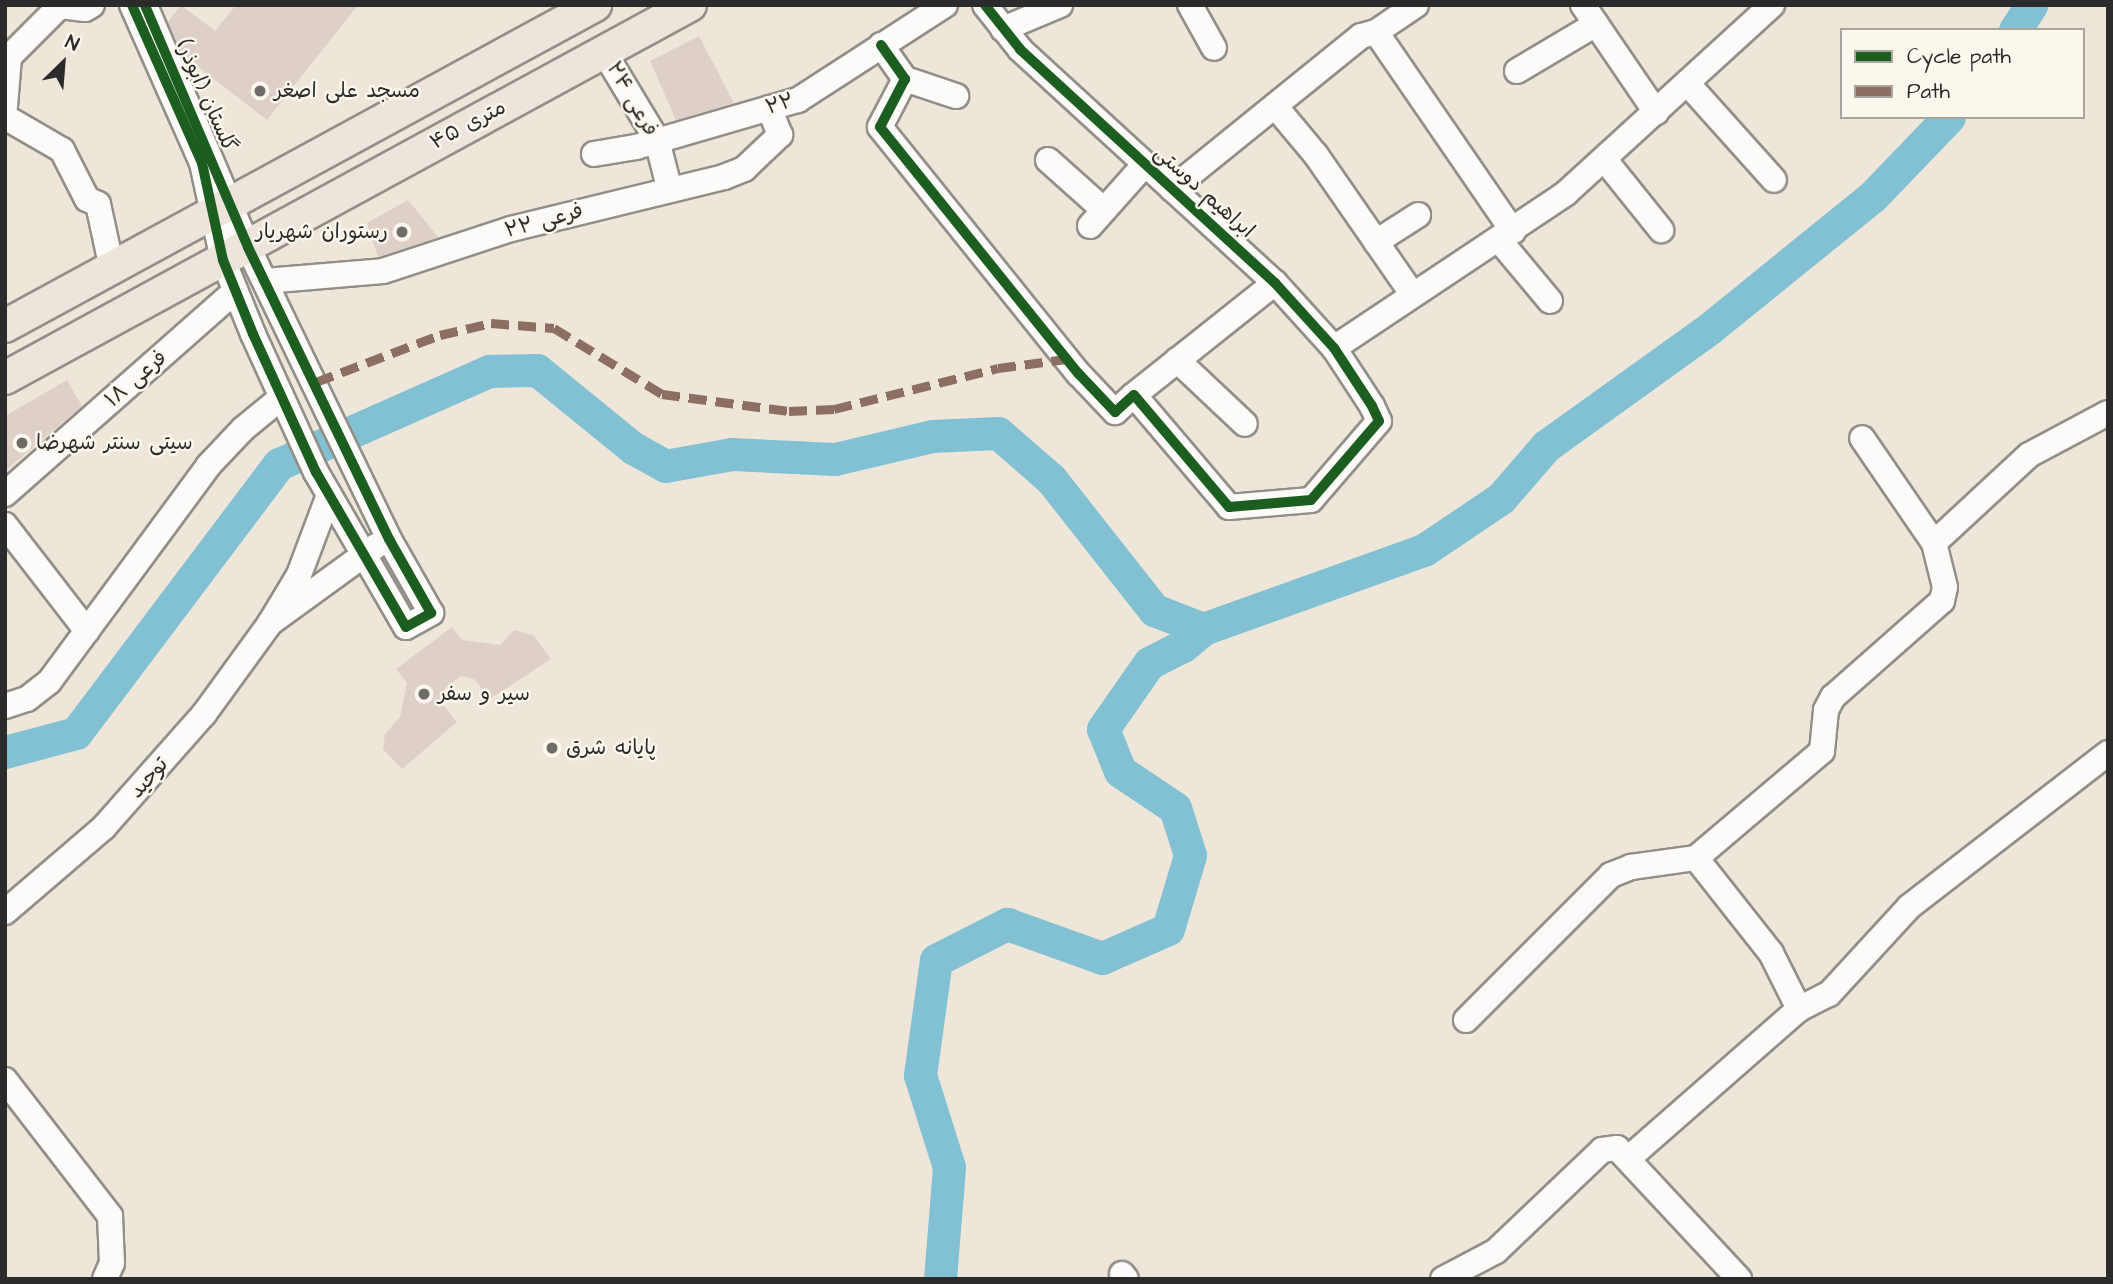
<!DOCTYPE html>
<html>
<head>
<meta charset="utf-8">
<style>
  body { margin:0 }
  #map { position:relative; width:2113px; height:1284px; overflow:hidden; background:#eee6d9; font-family:"Architects Daughter","Playpen Sans Arabic",sans-serif }
  div>[style] { position:absolute }
  .river>* { height:33px; margin:-16.5px; padding:0 16.5px; transform-origin:16.5px; border-radius:16.5px; background:#82c1d4 }
  .building>* { inset:0; background:#ded0c9 }
  .roads { filter:drop-shadow(2px 0 #928f88) drop-shadow(-2px 0 #928f88) drop-shadow(0 2px #928f88) drop-shadow(0 -2px #928f88) }
  .minor>* { height:24px; margin:-12px; padding:0 12px; transform-origin:12px; border-radius:12px; background:#fcfbf9 }
  .major>* { height:32px; margin:-16px; padding:0 16px; transform-origin:16px; border-radius:16px; background:#ede5dc }
  .quiet>* { height:9px; margin-top:-4.5px; transform-origin:0; background:repeating-linear-gradient(90deg,#8d6e63 0 18px,transparent 0 27px) }
  .cycleway>* { height:10px; margin:-5px; padding:0 5px; transform-origin:5px; border-radius:5px; background:#1b5e20 }
  .dots>* { width:19px; height:19px; translate:-50% -50%; box-sizing:border-box; border:4px solid #fbf7ec; border-radius:50% }
  span { translate:-50% -50%; white-space:nowrap; text-align:center; line-height:1.15; -webkit-text-stroke:5px #fbf7ec; paint-order:stroke }
  .poi-label { font-size:21px; color:#2b2b2b }
  .left { translate:0 -50%; text-align:left }
  .right { translate:-100% -50%; text-align:right }
  .street-label { font-size:21px; color:#2b2b2b }
  .frame { position:absolute; inset:0; border:7px solid #2b2b2b; pointer-events:none }
  .legend { position:absolute; left:1840px; top:28px; width:245px; height:91px; box-sizing:border-box; background:#fbf7ec; border:2px solid #a8a59f; margin:0; padding:9px 12px; list-style:none; font-size:21px; color:#2b2b2b }
  .legend li { display:flex; align-items:center; gap:14px; height:35px }
  .legend b { width:35px; border:2px solid #a8a59f }
  .north { position:absolute; left:28px; top:28px; width:70px; height:70px; -webkit-text-stroke:5px #fbf7ec; paint-order:stroke; rotate:25deg; font-size:19px; font-weight:700; line-height:28px; text-align:center; color:#2b2b2b }
  .north::after { content:''; display:block; margin:auto; width:24px; height:32px; background:#2b2b2b; clip-path:polygon(50% 0,100% 100%,50% 72%,0 100%) }
</style>
</head>
<body>
<div id="map">
  <div class="river">
    <div style="left:2015px;top:30px;width:30px;rotate:-57deg"></div>
    <div style="left:5px;top:752px;width:73px;rotate:-15deg"></div>
    <div style="left:76px;top:733px;width:337px;rotate:-53deg"></div>
    <div style="left:279px;top:464px;width:230px;rotate:-23.9deg"></div>
    <div style="left:489px;top:371px;width:48px;rotate:-1.2deg"></div>
    <div style="left:537px;top:370px;width:124px;rotate:39.1deg"></div>
    <div style="left:633px;top:448px;width:37px;rotate:29deg"></div>
    <div style="left:665px;top:466px;width:68px;rotate:-10.2deg"></div>
    <div style="left:732px;top:454px;width:103px;rotate:2.8deg"></div>
    <div style="left:835px;top:459px;width:100px;rotate:-13.3deg"></div>
    <div style="left:932px;top:436px;width:66px;rotate:-2.6deg"></div>
    <div style="left:998px;top:433px;width:70px;rotate:41deg"></div>
    <div style="left:1051px;top:479px;width:167px;rotate:51.8deg"></div>
    <div style="left:1154px;top:610px;width:53px;rotate:21.2deg"></div>
    <div style="left:1203px;top:629px;width:235px;rotate:-19.7deg"></div>
    <div style="left:1424px;top:550px;width:93px;rotate:-34deg"></div>
    <div style="left:1501px;top:498px;width:69px;rotate:-49.1deg"></div>
    <div style="left:1546px;top:446px;width:202px;rotate:-35.7deg"></div>
    <div style="left:1710px;top:328px;width:208px;rotate:-39deg"></div>
    <div style="left:1872px;top:197px;width:111px;rotate:-46.1deg"></div>
    <div style="left:940px;top:1279px;width:112px;rotate:-85.4deg"></div>
    <div style="left:949px;top:1167px;width:96px;rotate:-107.5deg"></div>
    <div style="left:920px;top:1075px;width:116px;rotate:-82.1deg"></div>
    <div style="left:936px;top:960px;width:80px;rotate:-26.9deg"></div>
    <div style="left:1007px;top:924px;width:101px;rotate:19.7deg"></div>
    <div style="left:1102px;top:958px;width:72px;rotate:-23.7deg"></div>
    <div style="left:1168px;top:929px;width:77px;rotate:-73.4deg"></div>
    <div style="left:1190px;top:855px;width:49px;rotate:-107.7deg"></div>
    <div style="left:1175px;top:808px;width:66px;rotate:-146.1deg"></div>
    <div style="left:1120px;top:771px;width:45px;rotate:-112deg"></div>
    <div style="left:1103px;top:729px;width:80px;rotate:-55.1deg"></div>
    <div style="left:1149px;top:663px;width:38px;rotate:-27deg"></div>
    <div style="left:1183px;top:646px;width:26px;rotate:-40deg"></div>
  </div>
  <div class="building">
    <div style="clip-path:polygon(181px 5px,215px 31px,236px 5px,358px 5px,267px 120px,187px 58px,185px 61px,168px 22px)"></div>
    <div style="clip-path:polygon(699px 36px,734px 103px,676px 120px,650px 61px)"></div>
    <div style="clip-path:polygon(408px 200px,438px 237px,378px 257px,367px 223px)"></div>
    <div style="clip-path:polygon(67px 380px,82px 406px,5px 471px,5px 416px)"></div>
    <div style="clip-path:polygon(452px 627px,462px 640px,500px 645px,514px 630px,534px 636px,551px 659px,490px 699px,474px 679px,461px 676px,445px 688px,441px 702px,457px 722px,402px 769px,383px 749px,385px 734px,400px 717px,407px 683px,396px 669px)"></div>
  </div>
  <div class="roads">
    <div class="minor">
      <div style="left:132px;top:5px;width:173px;rotate:66.1deg"></div>
      <div style="left:202px;top:163px;width:99px;rotate:77.8deg"></div>
      <div style="left:223px;top:260px;width:80px;rotate:67.9deg"></div>
      <div style="left:253px;top:334px;width:152px;rotate:65.5deg"></div>
      <div style="left:316px;top:472px;width:179px;rotate:59.9deg"></div>
      <div style="left:406px;top:627px;width:29px;rotate:-29deg"></div>
      <div style="left:431px;top:613px;width:85px;rotate:-119.6deg"></div>
      <div style="left:389px;top:539px;width:324px;rotate:-115.8deg"></div>
      <div style="left:248px;top:247px;width:263px;rotate:-113.1deg"></div>
      <div style="left:1190px;top:5px;width:49px;rotate:60.8deg"></div>
      <div style="left:1416px;top:5px;width:48px;rotate:146deg"></div>
      <div style="left:1376px;top:32px;width:242px;rotate:55.5deg"></div>
      <div style="left:1583px;top:5px;width:130px;rotate:55.7deg"></div>
      <div style="left:1003px;top:29px;width:62px;rotate:-22.8deg"></div>
      <div style="left:881px;top:45px;width:42px;rotate:54.8deg"></div>
      <div style="left:905px;top:79px;width:54px;rotate:117.5deg"></div>
      <div style="left:880px;top:127px;width:316px;rotate:51.2deg"></div>
      <div style="left:1078px;top:373px;width:54px;rotate:46.5deg"></div>
      <div style="left:1115px;top:412px;width:25px;rotate:-42deg"></div>
      <div style="left:1134px;top:395px;width:147px;rotate:49.7deg"></div>
      <div style="left:1229px;top:507px;width:82px;rotate:-4.9deg"></div>
      <div style="left:1311px;top:500px;width:104px;rotate:-49.3deg"></div>
      <div style="left:1379px;top:421px;width:17px;rotate:-115deg"></div>
      <div style="left:1372px;top:406px;width:69px;rotate:-123.2deg"></div>
      <div style="left:1334px;top:348px;width:88px;rotate:-132.2deg"></div>
      <div style="left:1275px;top:283px;width:346px;rotate:-137.5deg"></div>
      <div style="left:1020px;top:49px;width:56px;rotate:-128.5deg"></div>
      <div style="left:604px;top:52px;width:103px;rotate:58.9deg"></div>
      <div style="left:657px;top:140px;width:49px;rotate:75.7deg"></div>
      <div style="left:1517px;top:71px;width:92px;rotate:-30.7deg"></div>
      <div style="left:905px;top:79px;width:54px;rotate:18.4deg"></div>
      <div style="left:1687px;top:83px;width:130px;rotate:48.1deg"></div>
      <div style="left:5px;top:106px;width:49px;rotate:-85.3deg"></div>
      <div style="left:9px;top:57px;width:72px;rotate:-45deg"></div>
      <div style="left:60px;top:6px;width:25px;rotate:7deg"></div>
      <div style="left:85px;top:9px;width:8px;rotate:-30deg"></div>
      <div style="left:1275px;top:106px;width:64px;rotate:50.1deg"></div>
      <div style="left:1316px;top:155px;width:170px;rotate:55.3deg"></div>
      <div style="left:5px;top:117px;width:66px;rotate:30.1deg"></div>
      <div style="left:62px;top:150px;width:55px;rotate:63deg"></div>
      <div style="left:87px;top:199px;width:12px;rotate:24deg"></div>
      <div style="left:98px;top:204px;width:66px;rotate:77.8deg"></div>
      <div style="left:594px;top:154px;width:43px;rotate:-9.5deg"></div>
      <div style="left:636px;top:147px;width:169px;rotate:-16.2deg"></div>
      <div style="left:798px;top:100px;width:175px;rotate:-32.9deg"></div>
      <div style="left:1048px;top:160px;width:75px;rotate:41.8deg"></div>
      <div style="left:1605px;top:160px;width:90px;rotate:51.3deg"></div>
      <div style="left:1172px;top:189px;width:243px;rotate:-39deg"></div>
      <div style="left:1361px;top:36px;width:16px;rotate:-15deg"></div>
      <div style="left:1090px;top:226px;width:83px;rotate:-48.4deg"></div>
      <div style="left:1500px;top:241px;width:78px;rotate:50.2deg"></div>
      <div style="left:1376px;top:242px;width:50px;rotate:-32.7deg"></div>
      <div style="left:265px;top:281px;width:118px;rotate:-4.8deg"></div>
      <div style="left:383px;top:271px;width:135px;rotate:-18.2deg"></div>
      <div style="left:511px;top:229px;width:219px;rotate:-13.7deg"></div>
      <div style="left:724px;top:177px;width:22px;rotate:-22deg"></div>
      <div style="left:744px;top:169px;width:50px;rotate:-43.4deg"></div>
      <div style="left:780px;top:135px;width:29px;rotate:-112deg"></div>
      <div style="left:1334px;top:348px;width:279px;rotate:-33.7deg"></div>
      <div style="left:1566px;top:193px;width:279px;rotate:-42.4deg"></div>
      <div style="left:1177px;top:360px;width:93px;rotate:43.3deg"></div>
      <div style="left:1134px;top:395px;width:180px;rotate:-38.5deg"></div>
      <div style="left:5px;top:494px;width:307px;rotate:-41.4deg"></div>
      <div style="left:329px;top:495px;width:85px;rotate:110.6deg"></div>
      <div style="left:299px;top:575px;width:56px;rotate:121.1deg"></div>
      <div style="left:270px;top:623px;width:131px;rotate:-36deg"></div>
      <div style="left:5px;top:525px;width:134px;rotate:52.3deg"></div>
      <div style="left:1934px;top:543px;width:129px;rotate:-42.8deg"></div>
      <div style="left:2029px;top:455px;width:89px;rotate:-28deg"></div>
      <div style="left:5px;top:706px;width:23px;rotate:-18deg"></div>
      <div style="left:27px;top:699px;width:28px;rotate:-38deg"></div>
      <div style="left:49px;top:682px;width:268px;rotate:-53.6deg"></div>
      <div style="left:208px;top:466px;width:51px;rotate:-46.6deg"></div>
      <div style="left:243px;top:429px;width:50px;rotate:-39.4deg"></div>
      <div style="left:1696px;top:858px;width:121px;rotate:51.7deg"></div>
      <div style="left:1771px;top:953px;width:63px;rotate:63.4deg"></div>
      <div style="left:5px;top:912px;width:130px;rotate:-40.6deg"></div>
      <div style="left:104px;top:827px;width:151px;rotate:-48.5deg"></div>
      <div style="left:204px;top:714px;width:112px;rotate:-54deg"></div>
      <div style="left:1466px;top:1020px;width:205px;rotate:-45deg"></div>
      <div style="left:1611px;top:875px;width:22px;rotate:-22deg"></div>
      <div style="left:1631px;top:867px;width:66px;rotate:-7.9deg"></div>
      <div style="left:1696px;top:858px;width:165px;rotate:-40.3deg"></div>
      <div style="left:1822px;top:751px;width:41px;rotate:-84.4deg"></div>
      <div style="left:1826px;top:710px;width:15px;rotate:-62deg"></div>
      <div style="left:1833px;top:697px;width:145px;rotate:-41.4deg"></div>
      <div style="left:1942px;top:601px;width:14px;rotate:-78deg"></div>
      <div style="left:1945px;top:587px;width:45px;rotate:-104deg"></div>
      <div style="left:1934px;top:543px;width:127px;rotate:-124.4deg"></div>
      <div style="left:5px;top:1080px;width:172px;rotate:52.3deg"></div>
      <div style="left:110px;top:1216px;width:47px;rotate:87.6deg"></div>
      <div style="left:112px;top:1263px;width:17px;rotate:114deg"></div>
      <div style="left:1630px;top:1157px;width:225px;rotate:-41.2deg"></div>
      <div style="left:1799px;top:1009px;width:34px;rotate:-27deg"></div>
      <div style="left:1829px;top:994px;width:118px;rotate:-47.4deg"></div>
      <div style="left:1909px;top:907px;width:252px;rotate:-37.7deg"></div>
      <div style="left:1122px;top:1274px;width:6px;rotate:51deg"></div>
      <div style="left:1443px;top:1279px;width:60px;rotate:-27.8deg"></div>
      <div style="left:1496px;top:1251px;width:146px;rotate:-43.6deg"></div>
      <div style="left:1602px;top:1150px;width:15px;rotate:-8deg"></div>
      <div style="left:1617px;top:1148px;width:179px;rotate:47deg"></div>
    </div>
    <div class="major">
      <div style="left:5px;top:326px;width:672px;rotate:-28.55deg"></div>
      <div style="left:5px;top:378px;width:780px;rotate:-28.57deg"></div>
    </div>
  </div>
  <div class="quiet">
    <div style="left:316px;top:382px;width:133px;rotate:-20.8deg"></div>
    <div style="left:440px;top:335px;width:52px;rotate:-13.2deg"></div>
    <div style="left:491px;top:323px;width:63px;rotate:4.5deg"></div>
    <div style="left:554px;top:328px;width:127px;rotate:31.4deg"></div>
    <div style="left:662px;top:394px;width:128px;rotate:7.6deg"></div>
    <div style="left:789px;top:411px;width:45px;rotate:-2.5deg"></div>
    <div style="left:834px;top:409px;width:169px;rotate:-14deg"></div>
    <div style="left:998px;top:368px;width:69px;rotate:-7.5deg"></div>
  </div>
  <div class="cycleway">
    <div style="left:132px;top:5px;width:173px;rotate:66.1deg"></div>
    <div style="left:202px;top:163px;width:99px;rotate:77.8deg"></div>
    <div style="left:223px;top:260px;width:80px;rotate:67.9deg"></div>
    <div style="left:253px;top:334px;width:152px;rotate:65.5deg"></div>
    <div style="left:316px;top:472px;width:179px;rotate:59.9deg"></div>
    <div style="left:406px;top:627px;width:29px;rotate:-29deg"></div>
    <div style="left:431px;top:613px;width:85px;rotate:-119.6deg"></div>
    <div style="left:389px;top:539px;width:324px;rotate:-115.8deg"></div>
    <div style="left:248px;top:247px;width:263px;rotate:-113.1deg"></div>
    <div style="left:881px;top:45px;width:42px;rotate:54.8deg"></div>
    <div style="left:905px;top:79px;width:54px;rotate:117.5deg"></div>
    <div style="left:880px;top:127px;width:316px;rotate:51.2deg"></div>
    <div style="left:1078px;top:373px;width:54px;rotate:46.5deg"></div>
    <div style="left:1115px;top:412px;width:25px;rotate:-42deg"></div>
    <div style="left:1134px;top:395px;width:147px;rotate:49.7deg"></div>
    <div style="left:1229px;top:507px;width:82px;rotate:-4.9deg"></div>
    <div style="left:1311px;top:500px;width:104px;rotate:-49.3deg"></div>
    <div style="left:1379px;top:421px;width:17px;rotate:-115deg"></div>
    <div style="left:1372px;top:406px;width:69px;rotate:-123.2deg"></div>
    <div style="left:1334px;top:348px;width:88px;rotate:-132.2deg"></div>
    <div style="left:1275px;top:283px;width:346px;rotate:-137.5deg"></div>
    <div style="left:1020px;top:49px;width:56px;rotate:-128.5deg"></div>
  </div>
  <div class="dots">
    <div style="left:260px;top:91px;background:#6f6c68"></div>
    <div style="left:402px;top:232px;background:#6f6c68"></div>
    <div style="left:22px;top:443px;background:#6f6c68"></div>
    <div style="left:424px;top:694px;background:#6f6c68"></div>
    <div style="left:552px;top:748px;background:#6f6c68"></div>
  </div>
  <div class="poi-label">
    <span class="left" style="left:274px;top:91px">مسجد علی اصغر</span>
    <span class="right" style="left:388px;top:232px">رستوران شهریار</span>
    <span class="left" style="left:36px;top:443px">سیتی سنتر شهرضا</span>
    <span class="left" style="left:438px;top:694px">سیر و سفر</span>
    <span class="left" style="left:566px;top:748px">پایانه شرق</span>
  </div>
  <div class="street-label">
    <span style="left:206px;top:96px;rotate:66deg">گلستان (ابوذر)</span>
    <span style="left:632px;top:99px;rotate:60deg">فرعی ۲۴</span>
    <span style="left:780px;top:104px;rotate:-18deg">۲۲</span>
    <span style="left:468px;top:125px;rotate:-28deg">۴۵ متری</span>
    <span style="left:1204px;top:192px;rotate:42deg">ابراهیم دوستی</span>
    <span style="left:544px;top:221px;rotate:-15deg">فرعی ۲۲</span>
    <span style="left:136px;top:379px;rotate:-41deg">فرعی ۱۸</span>
    <span style="left:149px;top:778px;rotate:-48deg">توحید</span>
  </div>
  <div class="frame"></div>
  <ul class="legend">
  <li><b style="height:9px;background:#1b5e20"></b>Cycle path</li>
  <li><b style="height:9px;background:#8d6e63"></b>Path</li>
  </ul>
  <div class="north">N</div>
</div>
</body>
</html>
